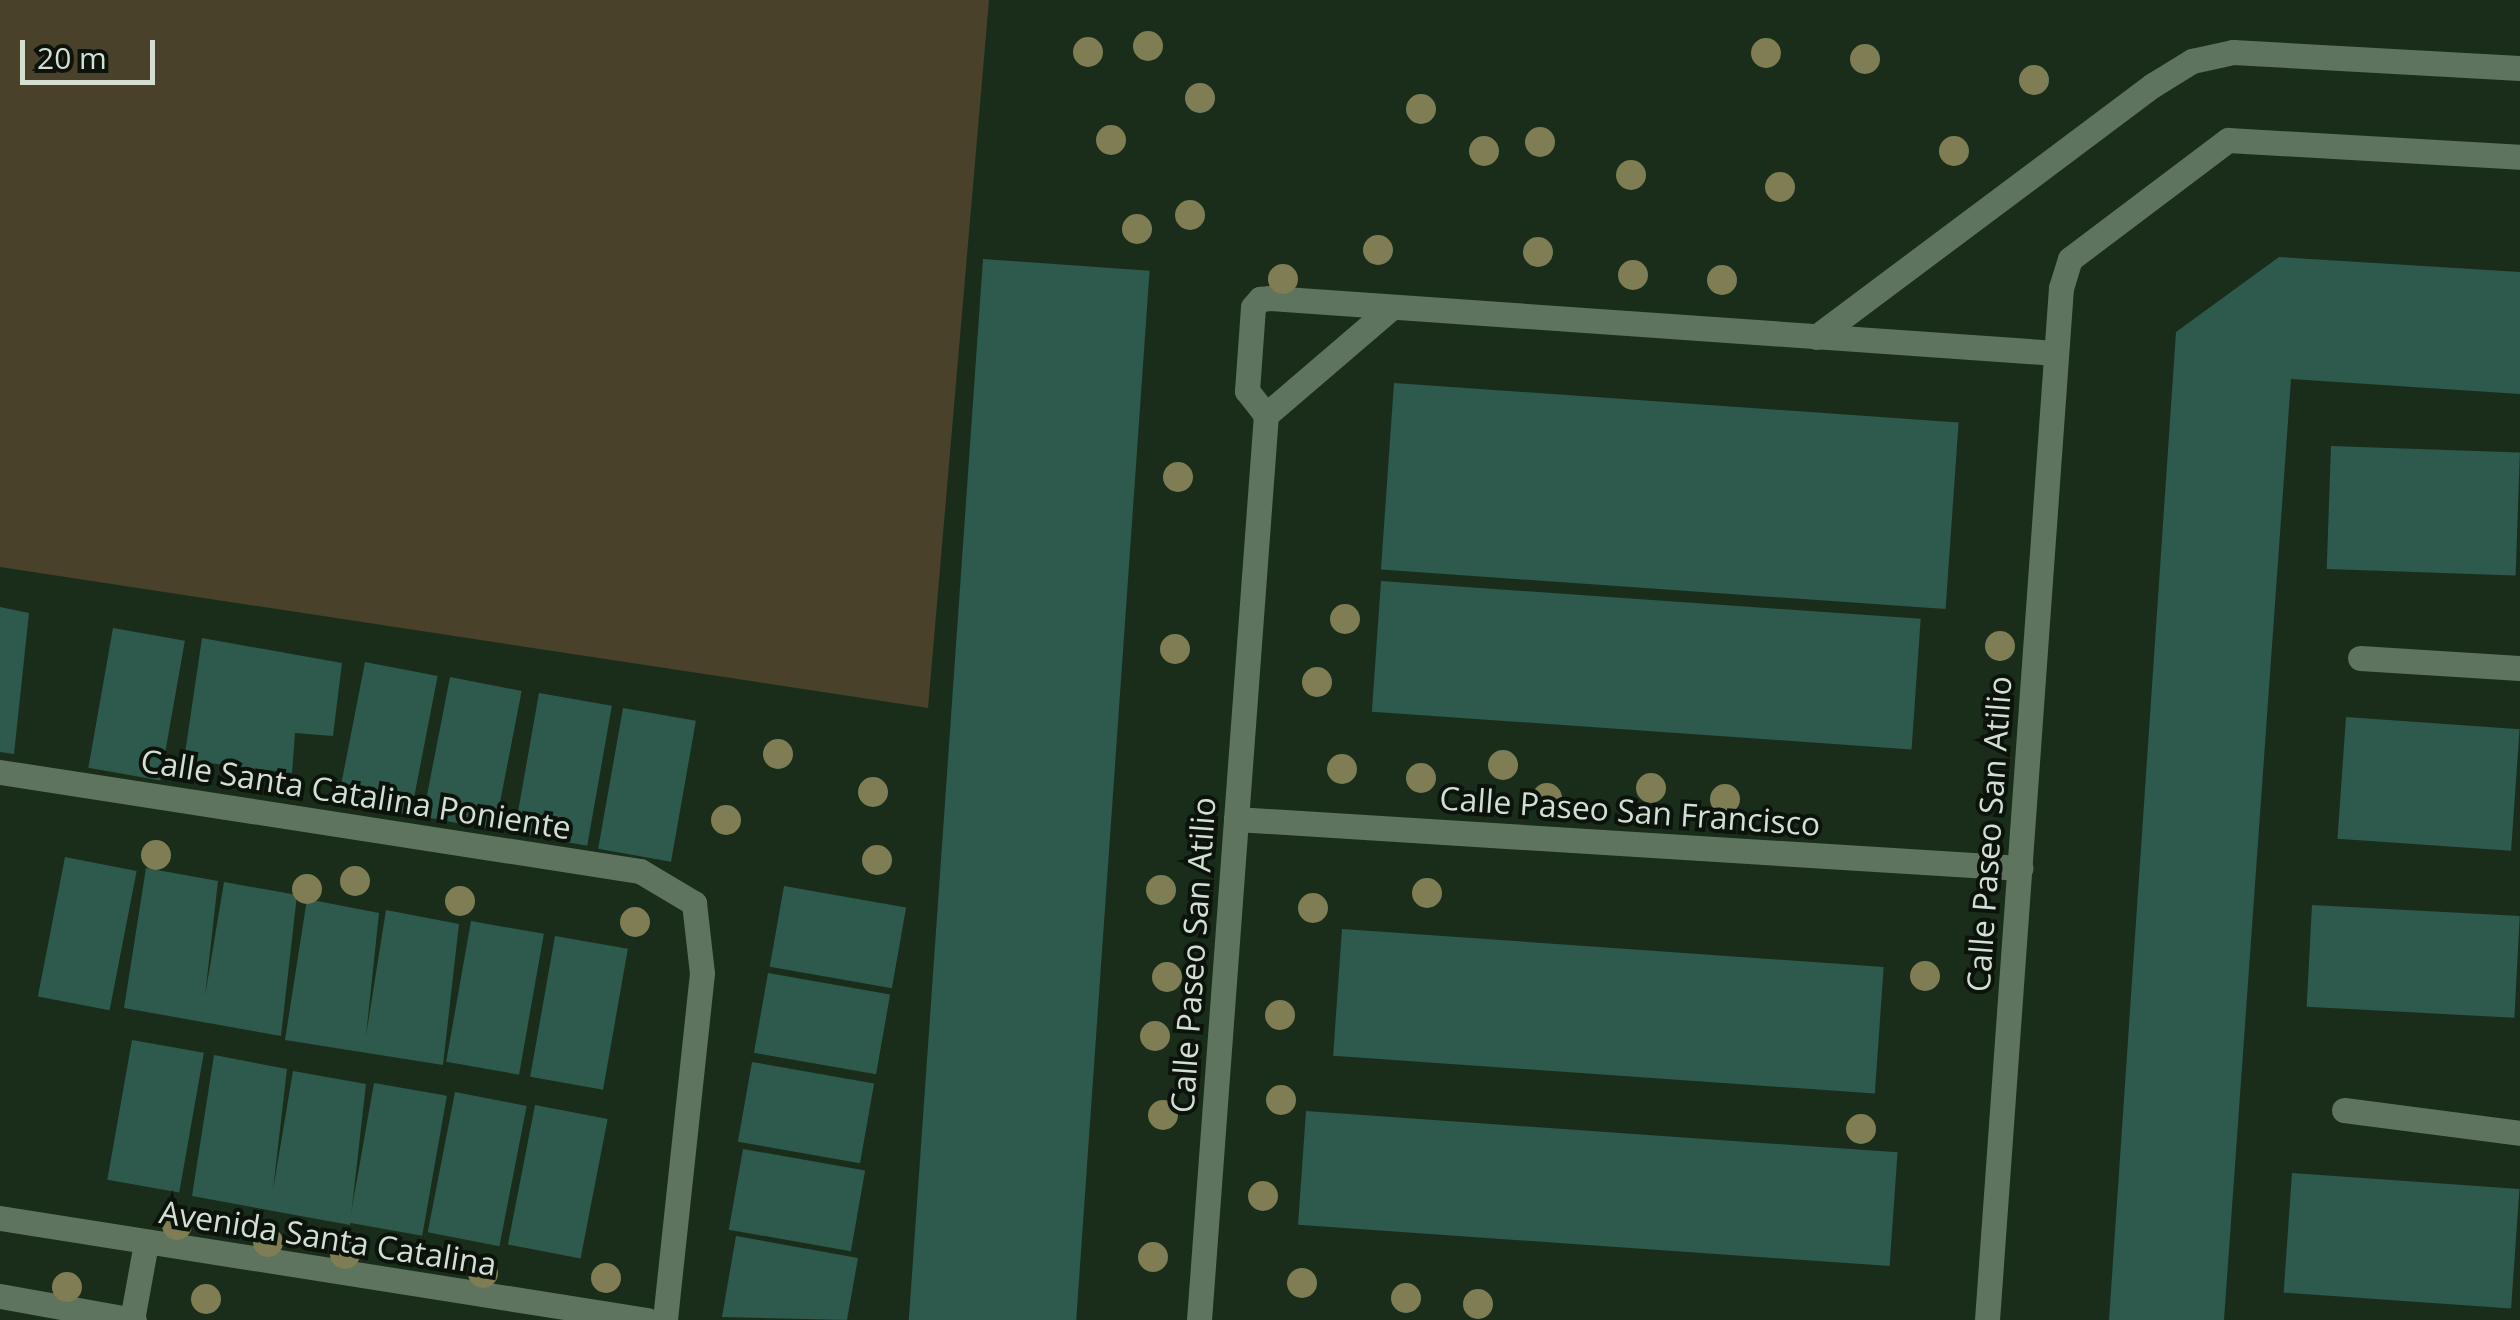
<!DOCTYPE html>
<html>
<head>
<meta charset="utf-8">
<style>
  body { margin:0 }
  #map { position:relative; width:2520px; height:1320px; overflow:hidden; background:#1a2d1b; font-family:"Open Sans",sans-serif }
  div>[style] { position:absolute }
  .green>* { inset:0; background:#494129 }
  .building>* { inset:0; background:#2e594d; transform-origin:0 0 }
  .minor>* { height:25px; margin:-12.5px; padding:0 12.5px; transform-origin:12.5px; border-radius:12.5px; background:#5e745f }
  .trees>* { width:30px; height:30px; margin:-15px; border-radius:50%; background:#7f7d53 }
  span { translate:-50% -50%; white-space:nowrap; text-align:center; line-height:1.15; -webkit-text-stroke:8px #0b130b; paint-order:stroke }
  .street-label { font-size:32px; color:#d2dfd3 }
  .scale { position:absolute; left:20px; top:40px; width:135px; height:45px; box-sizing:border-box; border:5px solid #d2dfd3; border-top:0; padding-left:12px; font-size:30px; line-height:35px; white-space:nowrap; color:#d2dfd3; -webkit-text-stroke:8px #0b130b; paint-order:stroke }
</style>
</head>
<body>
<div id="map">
  <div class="green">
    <div style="clip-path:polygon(0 0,989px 0,928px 708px,0 567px)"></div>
  </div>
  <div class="building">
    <div style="clip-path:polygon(2279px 257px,2520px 272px,2520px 394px,2291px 379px,2224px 1320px,2109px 1320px,2176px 332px)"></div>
    <div style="left:983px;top:259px;width:167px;height:1065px;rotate:4deg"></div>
    <div style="left:1394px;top:383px;width:566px;height:187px;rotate:4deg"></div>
    <div style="left:2331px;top:446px;width:189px;height:123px;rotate:2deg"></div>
    <div style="left:1381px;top:581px;width:541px;height:131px;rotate:4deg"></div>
    <div style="clip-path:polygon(0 607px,29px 613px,14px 754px,0 752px)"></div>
    <div style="left:113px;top:628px;width:73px;height:142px;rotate:10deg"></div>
    <div style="clip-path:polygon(202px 638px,342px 663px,333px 736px,295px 733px,292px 773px,184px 760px)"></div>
    <div style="left:365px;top:662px;width:74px;height:142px;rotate:11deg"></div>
    <div style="left:450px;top:677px;width:73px;height:142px;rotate:11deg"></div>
    <div style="left:539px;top:693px;width:74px;height:142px;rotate:10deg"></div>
    <div style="left:623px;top:708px;width:74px;height:143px;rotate:10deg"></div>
    <div style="left:2346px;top:717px;width:174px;height:122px;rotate:4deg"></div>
    <div style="left:65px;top:857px;width:73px;height:142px;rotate:11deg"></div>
    <div style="clip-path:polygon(146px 868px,218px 881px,205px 996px,224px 882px,297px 895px,281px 1036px,124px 1008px)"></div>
    <div style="left:784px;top:886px;width:124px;height:82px;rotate:10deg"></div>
    <div style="clip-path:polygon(307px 899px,379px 913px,366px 1036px,386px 910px,459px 924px,443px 1065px,285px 1040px)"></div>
    <div style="left:2312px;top:905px;width:208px;height:102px;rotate:3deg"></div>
    <div style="left:471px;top:921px;width:74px;height:143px;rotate:10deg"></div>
    <div style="left:1342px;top:929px;width:543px;height:127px;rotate:4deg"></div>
    <div style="left:555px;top:936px;width:74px;height:143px;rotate:10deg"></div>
    <div style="left:768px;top:973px;width:124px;height:81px;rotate:10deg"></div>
    <div style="left:132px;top:1040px;width:73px;height:142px;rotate:10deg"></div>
    <div style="clip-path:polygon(214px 1055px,287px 1069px,273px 1190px,293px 1071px,366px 1084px,350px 1225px,192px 1196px)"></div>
    <div style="left:752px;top:1062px;width:124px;height:81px;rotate:10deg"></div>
    <div style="left:374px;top:1083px;width:74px;height:142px;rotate:10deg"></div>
    <div style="left:455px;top:1092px;width:73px;height:143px;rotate:11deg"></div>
    <div style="left:535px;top:1105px;width:74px;height:142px;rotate:11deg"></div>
    <div style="left:1306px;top:1111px;width:593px;height:114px;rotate:4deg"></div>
    <div style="left:743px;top:1149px;width:124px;height:82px;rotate:10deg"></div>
    <div style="left:2292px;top:1173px;width:228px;height:120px;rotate:4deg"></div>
    <div style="clip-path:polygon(736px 1236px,858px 1258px,847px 1320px,722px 1317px)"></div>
  </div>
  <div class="minor">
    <div style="left:1816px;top:337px;width:421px;rotate:-36.8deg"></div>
    <div style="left:2153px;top:85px;width:46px;rotate:-31.6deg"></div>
    <div style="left:2192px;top:61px;width:42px;rotate:-12.4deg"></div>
    <div style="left:2233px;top:52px;width:287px;rotate:3.2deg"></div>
    <div style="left:1266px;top:415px;width:166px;rotate:-40.6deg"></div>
    <div style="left:2360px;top:658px;width:160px;rotate:3.6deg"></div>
    <div style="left:0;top:772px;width:648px;rotate:8.79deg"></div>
    <div style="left:640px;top:871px;width:63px;rotate:30.7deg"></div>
    <div style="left:694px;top:903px;width:70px;rotate:83.5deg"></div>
    <div style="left:702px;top:973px;width:349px;rotate:96.1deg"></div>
    <div style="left:1236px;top:819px;width:786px;rotate:3.58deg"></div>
    <div style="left:2344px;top:1110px;width:177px;rotate:7.4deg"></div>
    <div style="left:0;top:1218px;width:655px;rotate:8.96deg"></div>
    <div style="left:0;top:1296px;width:136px;rotate:10.2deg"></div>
    <div style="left:132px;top:1320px;width:78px;rotate:-79.7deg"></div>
    <div style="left:1199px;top:1320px;width:907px;rotate:-85.77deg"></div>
    <div style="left:1266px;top:415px;width:31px;rotate:-128deg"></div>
    <div style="left:1247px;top:391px;width:84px;rotate:-85.9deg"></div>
    <div style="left:1253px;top:307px;width:11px;rotate:-49deg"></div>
    <div style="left:1260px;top:299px;width:10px;rotate:-6deg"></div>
    <div style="left:1270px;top:298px;width:788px;rotate:4deg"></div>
    <div style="left:1987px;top:1320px;width:1035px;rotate:-85.9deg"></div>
    <div style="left:2061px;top:288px;width:30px;rotate:-73deg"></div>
    <div style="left:2070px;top:259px;width:198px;rotate:-37deg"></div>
    <div style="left:2228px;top:140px;width:292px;rotate:3.3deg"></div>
  </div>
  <div class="trees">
    <div style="left:1148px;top:46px"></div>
    <div style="left:1088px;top:52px"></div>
    <div style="left:1766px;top:53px"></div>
    <div style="left:1865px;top:59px"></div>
    <div style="left:2034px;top:80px"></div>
    <div style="left:1200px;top:98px"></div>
    <div style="left:1421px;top:109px"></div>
    <div style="left:1111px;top:140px"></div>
    <div style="left:1540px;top:142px"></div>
    <div style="left:1484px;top:151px"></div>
    <div style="left:1954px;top:151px"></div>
    <div style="left:1631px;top:175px"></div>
    <div style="left:1780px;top:187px"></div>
    <div style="left:1190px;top:215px"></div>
    <div style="left:1137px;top:229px"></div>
    <div style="left:1378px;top:250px"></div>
    <div style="left:1538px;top:252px"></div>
    <div style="left:1633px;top:275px"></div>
    <div style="left:1283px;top:279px"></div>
    <div style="left:1722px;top:280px"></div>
    <div style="left:1178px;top:477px"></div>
    <div style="left:1345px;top:619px"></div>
    <div style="left:2000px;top:646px"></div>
    <div style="left:1175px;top:649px"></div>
    <div style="left:1317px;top:682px"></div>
    <div style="left:778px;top:754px"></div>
    <div style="left:1503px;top:765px"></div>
    <div style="left:1342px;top:769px"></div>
    <div style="left:1421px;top:778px"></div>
    <div style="left:1651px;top:788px"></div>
    <div style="left:873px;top:792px"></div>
    <div style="left:1547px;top:798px"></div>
    <div style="left:1725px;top:799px"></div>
    <div style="left:726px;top:820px"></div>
    <div style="left:156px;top:855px"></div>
    <div style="left:877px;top:860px"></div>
    <div style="left:355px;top:881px"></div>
    <div style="left:307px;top:889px"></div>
    <div style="left:1161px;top:890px"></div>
    <div style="left:1427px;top:893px"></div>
    <div style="left:460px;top:901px"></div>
    <div style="left:1313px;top:908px"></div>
    <div style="left:635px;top:922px"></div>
    <div style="left:1925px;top:976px"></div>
    <div style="left:1167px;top:977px"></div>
    <div style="left:1280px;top:1015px"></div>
    <div style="left:1155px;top:1036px"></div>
    <div style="left:1281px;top:1100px"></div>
    <div style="left:1163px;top:1115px"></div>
    <div style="left:1861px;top:1129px"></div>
    <div style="left:1263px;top:1196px"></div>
    <div style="left:177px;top:1225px"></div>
    <div style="left:268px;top:1242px"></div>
    <div style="left:345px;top:1254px"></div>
    <div style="left:1153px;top:1257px"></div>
    <div style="left:483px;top:1273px"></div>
    <div style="left:606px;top:1278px"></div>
    <div style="left:1302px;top:1283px"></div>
    <div style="left:67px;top:1287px"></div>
    <div style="left:1406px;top:1298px"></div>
    <div style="left:206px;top:1299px"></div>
    <div style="left:1478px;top:1304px"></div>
  </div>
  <div class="street-label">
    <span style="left:356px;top:794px;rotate:9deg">Calle Santa Catalina Poniente</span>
    <span style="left:1630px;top:811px;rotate:4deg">Calle Paseo San Francisco</span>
    <span style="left:1989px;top:834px;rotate:-86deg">Calle Paseo San Atilio</span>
    <span style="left:1193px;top:955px;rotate:-86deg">Calle Paseo San Atilio</span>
    <span style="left:328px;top:1238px;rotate:9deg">Avenida Santa Catalina</span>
  </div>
  <div class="scale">20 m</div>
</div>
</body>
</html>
